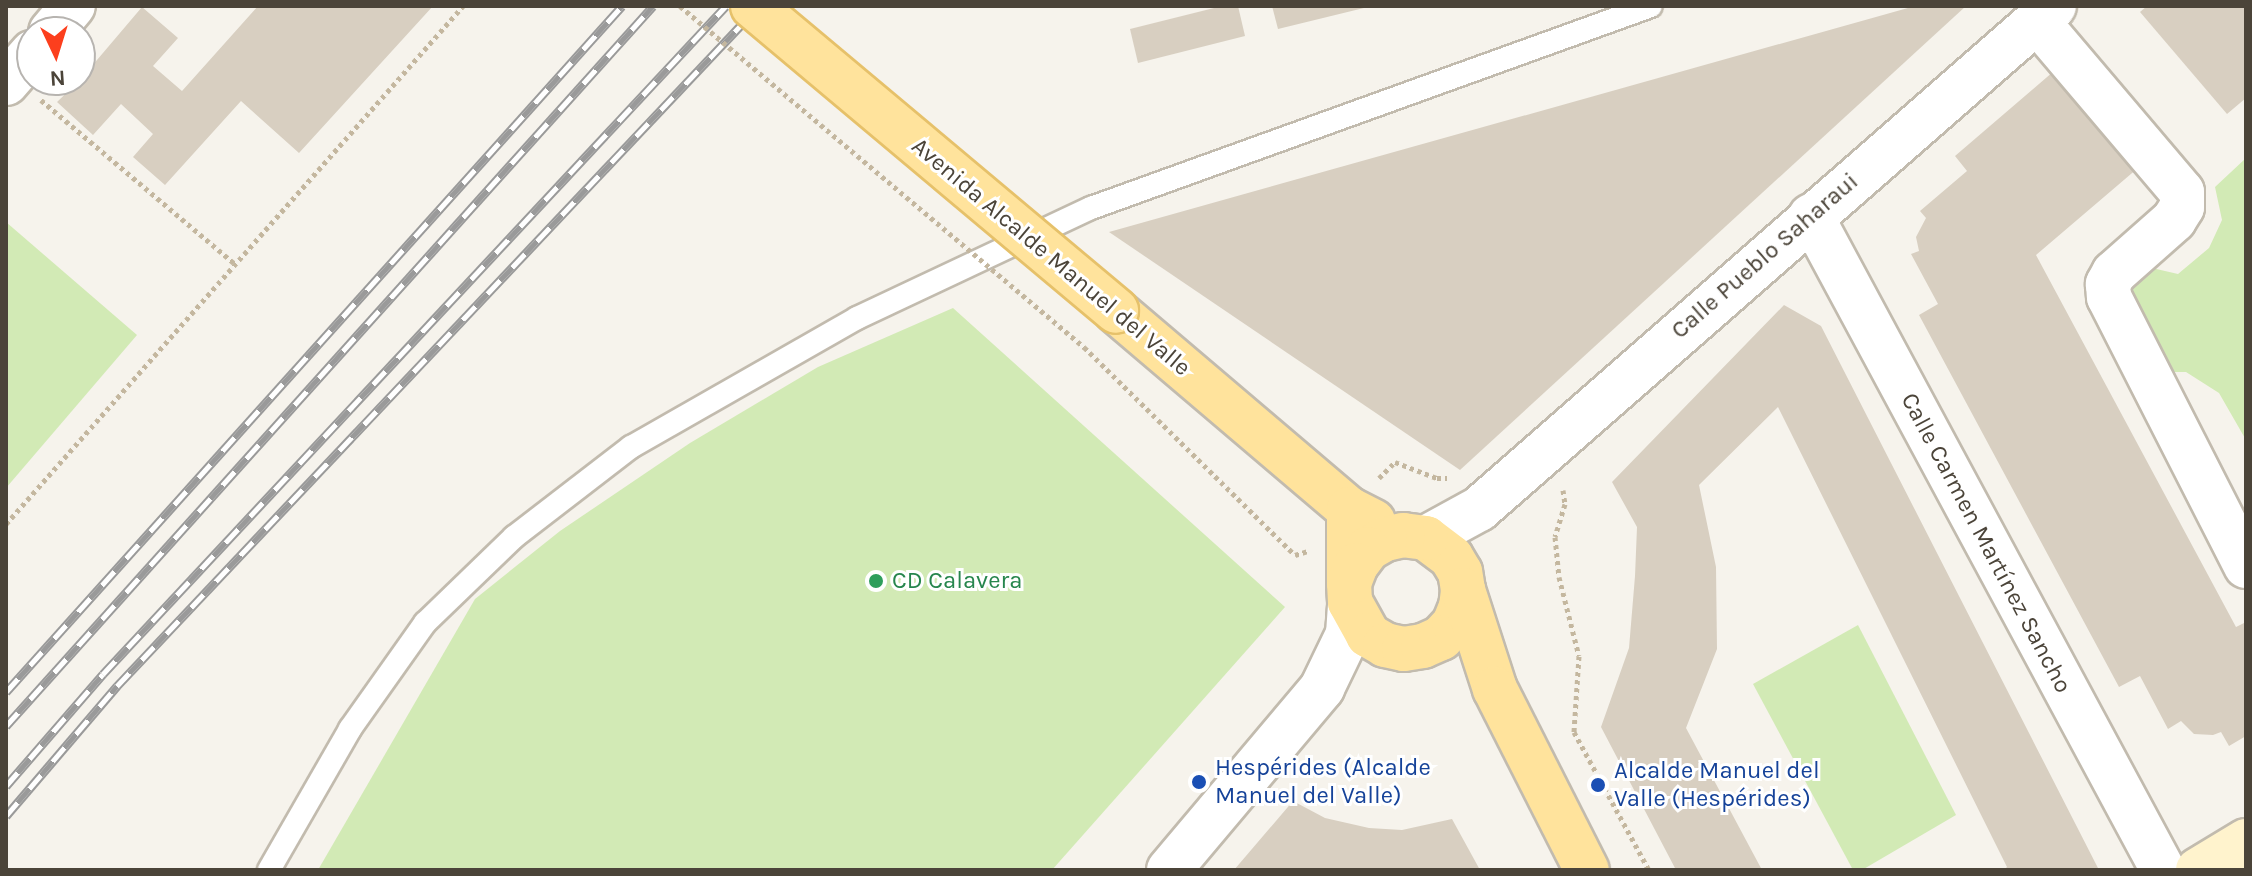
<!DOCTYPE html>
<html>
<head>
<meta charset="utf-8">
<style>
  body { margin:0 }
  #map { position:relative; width:2252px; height:876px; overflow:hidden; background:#f6f3ec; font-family:Karla,sans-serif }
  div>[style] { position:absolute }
  .green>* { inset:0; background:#d2eab5 }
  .building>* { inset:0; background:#d8cfc1 }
  .path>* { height:5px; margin-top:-2.5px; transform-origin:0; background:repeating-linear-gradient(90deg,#c4b79f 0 4px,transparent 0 8px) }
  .roads { filter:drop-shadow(2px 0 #c2bbae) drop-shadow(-2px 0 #c2bbae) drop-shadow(0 2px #c2bbae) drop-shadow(0 -2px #c2bbae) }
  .service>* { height:22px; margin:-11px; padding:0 11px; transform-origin:11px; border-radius:11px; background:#fff }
  .minor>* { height:44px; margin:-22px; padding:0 22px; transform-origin:22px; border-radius:22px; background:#fff }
  .tertiary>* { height:44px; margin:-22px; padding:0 22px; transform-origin:22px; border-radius:22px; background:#fff }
  .secondary>* { height:44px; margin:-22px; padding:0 22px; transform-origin:22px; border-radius:22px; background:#fff3cd }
  .primary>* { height:44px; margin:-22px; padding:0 22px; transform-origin:22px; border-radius:22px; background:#ffe39c }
  .rail>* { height:9px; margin-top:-4.5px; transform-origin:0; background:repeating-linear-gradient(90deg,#fff 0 18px,#9a9a9a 0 36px); box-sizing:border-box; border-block:2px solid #9a9a9a }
  .path-bridge>* { height:5px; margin-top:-2.5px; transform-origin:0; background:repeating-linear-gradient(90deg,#c4b79f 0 4px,transparent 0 8px) }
  .bridges { filter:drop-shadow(2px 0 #e6c16a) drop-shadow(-2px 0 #e6c16a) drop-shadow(0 2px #e6c16a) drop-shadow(0 -2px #e6c16a) }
  .primary-bridge>* { height:44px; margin:-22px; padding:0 22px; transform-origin:22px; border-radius:22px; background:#ffe39c }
  .dots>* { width:22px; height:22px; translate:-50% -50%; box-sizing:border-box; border:4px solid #fff; border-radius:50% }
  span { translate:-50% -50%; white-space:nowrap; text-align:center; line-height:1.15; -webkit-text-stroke:6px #fff; paint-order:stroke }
  .street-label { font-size:24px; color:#4b4439 }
  .leisure-label { font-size:24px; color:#27864d }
  .left { translate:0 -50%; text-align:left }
  .transit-label { font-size:24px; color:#164399 }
  .frame { position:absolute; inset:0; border:8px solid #4b4439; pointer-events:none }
  .north { position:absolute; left:16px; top:16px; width:80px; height:80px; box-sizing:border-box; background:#fff; border:2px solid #b7b4b0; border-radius:50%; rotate:176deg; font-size:22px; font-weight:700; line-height:32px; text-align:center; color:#4b4439 }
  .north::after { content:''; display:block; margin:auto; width:28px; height:36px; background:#fc3f1d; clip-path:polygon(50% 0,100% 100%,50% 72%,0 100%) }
</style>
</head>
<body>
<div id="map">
  <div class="green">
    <div style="clip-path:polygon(2246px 158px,2246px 440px,2219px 393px,2186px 372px,2172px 372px,2125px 293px,2152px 268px,2178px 274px,2209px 248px,2222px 220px,2215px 187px)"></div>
    <div style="clip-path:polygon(6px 222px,137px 335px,6px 488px)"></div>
    <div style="clip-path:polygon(953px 308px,1285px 607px,1052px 870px,318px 870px,475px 599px,560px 531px,690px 443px,818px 367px)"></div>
    <div style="clip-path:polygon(1858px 625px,1956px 815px,1862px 870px,1853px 870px,1753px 684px)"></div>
  </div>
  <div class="building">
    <div style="clip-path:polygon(258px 6px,433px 6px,299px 153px,241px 101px,165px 185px,133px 157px,153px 134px,121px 104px,93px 135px,57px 102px,80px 80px,142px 7px,178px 38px,153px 66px,182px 91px)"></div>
    <div style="clip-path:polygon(1222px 6px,1238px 6px,1245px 36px,1138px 63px,1130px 29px)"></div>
    <div style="clip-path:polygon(1272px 6px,1367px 6px,1368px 7px,1278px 29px)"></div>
    <div style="clip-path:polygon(1915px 6px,1966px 6px,1460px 470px,1109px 232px)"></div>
    <div style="clip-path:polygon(2147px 6px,2246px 6px,2246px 98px,2227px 114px,2140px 12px)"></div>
    <div style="clip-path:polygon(2061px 65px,2145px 162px,2036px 255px,2236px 627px,2246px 622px,2246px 736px,2229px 746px,2221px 732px,2213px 735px,2194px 734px,2181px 721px,2168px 729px,2140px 676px,2119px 687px,1919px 315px,1938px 304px,1911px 254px,1919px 251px,1916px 237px,1926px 218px,1920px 211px,1967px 171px,1955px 156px)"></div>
    <div style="clip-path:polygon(1784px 305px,1821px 326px,2099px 870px,2004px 870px,2007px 867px,1778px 407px,1699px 485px,1716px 567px,1717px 649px,1686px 728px,1762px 870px,1676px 870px,1601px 727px,1629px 648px,1635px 576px,1637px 527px,1612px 482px)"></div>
    <div style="clip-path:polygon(1293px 801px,1325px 818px,1369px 828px,1402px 830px,1452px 819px,1480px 870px,1234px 870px)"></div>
  </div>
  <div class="path">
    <div style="left:41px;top:100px;width:255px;rotate:40.2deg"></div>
    <div style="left:1084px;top:347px;width:296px;rotate:44.6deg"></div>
    <div style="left:1295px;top:555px;width:14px;rotate:-17deg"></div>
    <div style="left:1379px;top:478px;width:23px;rotate:-45deg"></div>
    <div style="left:1395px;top:462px;width:45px;rotate:20.9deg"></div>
    <div style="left:1437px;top:478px;width:10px"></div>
    <div style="left:1563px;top:490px;width:14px;rotate:82deg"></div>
    <div style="left:1565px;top:504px;width:34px;rotate:107deg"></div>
    <div style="left:1555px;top:537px;width:40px;rotate:84.3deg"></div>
    <div style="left:1559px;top:577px;width:81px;rotate:75.8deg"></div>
    <div style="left:1579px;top:656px;width:76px;rotate:93.8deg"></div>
    <div style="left:1574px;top:732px;width:157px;rotate:61.5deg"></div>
    <div style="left:6px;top:524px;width:691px;rotate:-48.58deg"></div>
  </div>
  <div class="roads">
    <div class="service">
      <div style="left:269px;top:870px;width:163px;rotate:-60.1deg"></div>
      <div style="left:350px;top:729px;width:130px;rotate:-54.7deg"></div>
      <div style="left:425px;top:623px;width:124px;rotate:-44deg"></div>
      <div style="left:514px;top:537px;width:148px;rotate:-37.6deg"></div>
      <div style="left:631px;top:447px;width:260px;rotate:-29.7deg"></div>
      <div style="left:857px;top:318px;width:259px;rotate:-25.2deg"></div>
      <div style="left:1091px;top:208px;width:595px;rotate:-19.84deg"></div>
    </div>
    <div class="minor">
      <div style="left:2037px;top:21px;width:224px;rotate:49.7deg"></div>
      <div style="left:2182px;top:192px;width:15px;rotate:90deg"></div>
      <div style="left:2182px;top:207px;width:15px;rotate:122deg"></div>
      <div style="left:2174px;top:220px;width:80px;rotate:138.5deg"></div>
      <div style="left:2114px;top:273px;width:13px;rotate:119deg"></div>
      <div style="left:2108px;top:284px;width:13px;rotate:86deg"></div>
      <div style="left:2109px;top:297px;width:302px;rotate:63deg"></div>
      <div style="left:51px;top:32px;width:34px;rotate:-50deg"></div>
      <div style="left:6px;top:83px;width:40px;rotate:-49deg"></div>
      <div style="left:1811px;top:216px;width:743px;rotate:61.71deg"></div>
    </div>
    <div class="tertiary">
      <div style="left:1426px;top:538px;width:60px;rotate:-28.7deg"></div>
      <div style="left:1479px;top:509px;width:764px;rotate:-41.18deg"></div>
      <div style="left:1169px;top:870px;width:238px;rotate:-49.9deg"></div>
      <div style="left:1322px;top:688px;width:60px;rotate:-64.3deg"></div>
      <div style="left:1348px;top:634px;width:32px;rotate:-86deg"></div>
    </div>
    <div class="secondary">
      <div style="left:2198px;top:870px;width:56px;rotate:-31.1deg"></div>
    </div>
    <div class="primary">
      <div style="left:1116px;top:311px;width:306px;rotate:40.4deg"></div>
      <div style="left:1349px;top:509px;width:27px;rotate:27deg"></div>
      <div style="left:1349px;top:509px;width:74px;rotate:90deg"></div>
      <div style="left:1349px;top:583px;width:19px;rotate:87deg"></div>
      <div style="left:1350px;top:602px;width:38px;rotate:61deg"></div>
      <div style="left:1368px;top:635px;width:20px;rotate:30deg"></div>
      <div style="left:1385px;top:645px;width:19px;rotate:12deg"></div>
      <div style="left:1404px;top:649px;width:19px;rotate:-9deg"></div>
      <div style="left:1423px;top:646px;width:20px;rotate:-24deg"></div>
      <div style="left:1441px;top:638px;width:19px;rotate:-47deg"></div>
      <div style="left:1454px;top:624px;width:18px;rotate:-68deg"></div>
      <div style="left:1461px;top:607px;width:17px;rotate:-83deg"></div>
      <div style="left:1463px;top:590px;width:18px;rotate:-99deg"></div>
      <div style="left:1460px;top:572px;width:17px;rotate:-121deg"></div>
      <div style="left:1451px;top:557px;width:31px;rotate:-143deg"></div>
      <div style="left:1426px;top:538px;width:23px;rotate:-173deg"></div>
      <div style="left:1403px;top:535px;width:18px;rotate:167deg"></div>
      <div style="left:1385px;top:539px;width:20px;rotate:150deg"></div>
      <div style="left:1368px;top:549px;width:20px;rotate:127deg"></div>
      <div style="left:1356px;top:565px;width:19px;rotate:111deg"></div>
      <div style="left:1463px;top:590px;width:104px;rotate:72.1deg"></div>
      <div style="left:1495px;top:689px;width:203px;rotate:63.1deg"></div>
    </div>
  </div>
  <div class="rail">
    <div style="left:6px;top:692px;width:922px;rotate:-48.08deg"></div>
    <div style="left:6px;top:726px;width:968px;rotate:-48.06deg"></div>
    <div style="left:6px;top:786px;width:148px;rotate:-49.1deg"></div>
    <div style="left:103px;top:674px;width:913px;rotate:-47deg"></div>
    <div style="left:6px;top:816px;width:171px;rotate:-49.5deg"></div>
    <div style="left:117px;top:686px;width:935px;rotate:-46.65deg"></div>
  </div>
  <div class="path-bridge">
    <div style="left:680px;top:6px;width:529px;rotate:40.17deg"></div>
  </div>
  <div class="bridges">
    <div class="primary-bridge">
      <div style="left:753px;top:6px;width:474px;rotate:40deg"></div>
    </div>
  </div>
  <div class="dots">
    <div style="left:876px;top:581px;background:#2e9e5b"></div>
    <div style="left:1199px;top:782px;background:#1a4fb4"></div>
    <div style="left:1598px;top:785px;background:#1a4fb4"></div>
  </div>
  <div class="street-label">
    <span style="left:1765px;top:256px;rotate:-41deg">Calle Pueblo Saharaui</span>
    <span style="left:1051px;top:257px;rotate:40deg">Avenida Alcalde Manuel del Valle</span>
    <span style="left:1986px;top:543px;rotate:62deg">Calle Carmen Martínez Sancho</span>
  </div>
  <div class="leisure-label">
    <span class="left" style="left:892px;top:581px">CD Calavera</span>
  </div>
  <div class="transit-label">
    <span class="left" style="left:1215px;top:782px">Hespérides (Alcalde<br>Manuel del Valle)</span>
    <span class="left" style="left:1614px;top:785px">Alcalde Manuel del<br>Valle (Hespérides)</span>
  </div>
  <div class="frame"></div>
  <div class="north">N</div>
</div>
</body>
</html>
